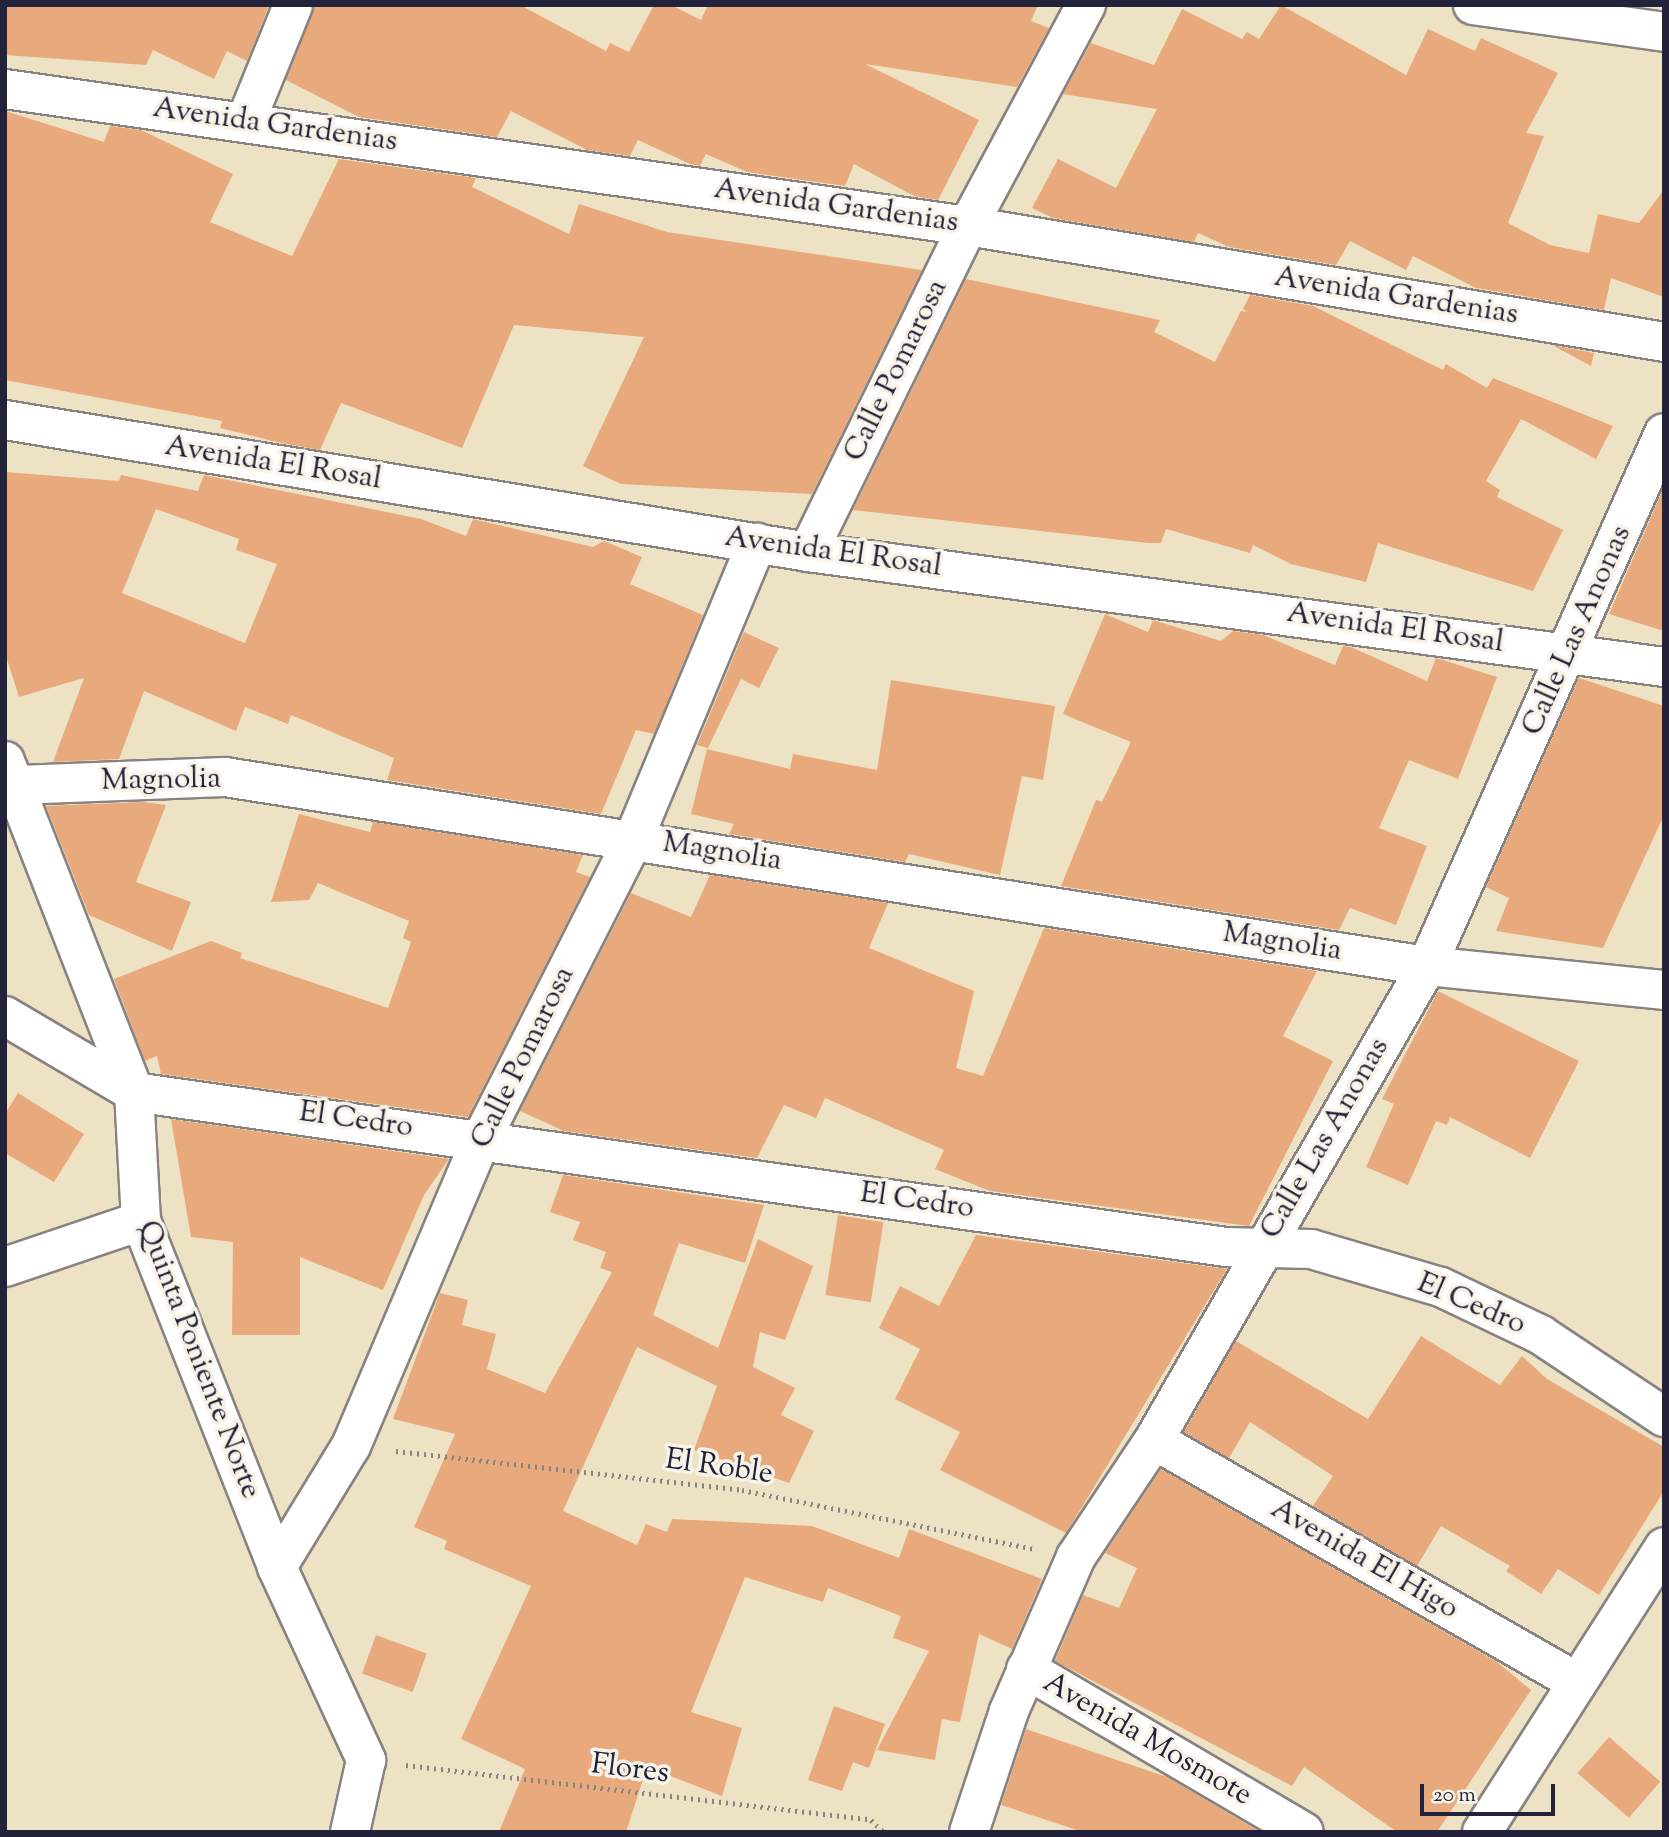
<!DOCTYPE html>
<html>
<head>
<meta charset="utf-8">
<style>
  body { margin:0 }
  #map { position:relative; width:1669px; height:1837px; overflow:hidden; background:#eee2c4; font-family:"Sorts Mill Goudy",serif }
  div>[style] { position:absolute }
  .building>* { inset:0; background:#e8aa7c; transform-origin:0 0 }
  .path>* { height:4.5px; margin-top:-2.25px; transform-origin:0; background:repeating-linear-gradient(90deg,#888280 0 2px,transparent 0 7px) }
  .roads { filter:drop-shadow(2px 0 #888280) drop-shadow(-2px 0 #888280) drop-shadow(0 2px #888280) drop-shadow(0 -2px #888280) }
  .minor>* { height:38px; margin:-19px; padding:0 19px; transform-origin:19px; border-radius:19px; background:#fff }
  .tertiary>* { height:38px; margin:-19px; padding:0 19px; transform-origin:19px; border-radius:19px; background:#fff }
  span { translate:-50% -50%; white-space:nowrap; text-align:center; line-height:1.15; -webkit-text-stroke:7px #f7f3e8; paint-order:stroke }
  .street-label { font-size:30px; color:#22223b }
  .frame { position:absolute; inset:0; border:7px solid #22223b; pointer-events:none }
  .scale { position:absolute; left:1420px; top:1784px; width:135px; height:32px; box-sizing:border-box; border:4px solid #22223b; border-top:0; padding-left:9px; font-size:21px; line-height:24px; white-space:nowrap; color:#22223b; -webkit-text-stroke:5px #f7f3e8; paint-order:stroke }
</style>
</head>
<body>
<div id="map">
  <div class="building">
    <div style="clip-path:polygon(5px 5px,269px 5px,247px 61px,227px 51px,214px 79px,153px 50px,146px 65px,5px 55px)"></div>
    <div style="clip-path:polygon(314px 5px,520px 5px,606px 51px,610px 43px,629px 52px,654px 5px,671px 5px,701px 20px,708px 5px,1038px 5px,1031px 21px,1049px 28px,1017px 87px,865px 64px,979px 120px,938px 200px,914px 196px,854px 164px,845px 186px,747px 172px,706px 154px,700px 166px,690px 164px,638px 140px,630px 156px,587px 150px,511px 111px,497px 137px,359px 117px,286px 80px)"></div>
    <div style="clip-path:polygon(1281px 5px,1406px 75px,1428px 29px,1475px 51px,1481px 38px,1558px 73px,1526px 133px,1544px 136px,1508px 223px,1550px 245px,1589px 253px,1598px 214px,1639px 223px,1664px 190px,1664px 297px,1611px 278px,1604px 310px,1476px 288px,1413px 256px,1406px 270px,1350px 241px,1336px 265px,1229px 247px,1198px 233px,1194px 242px,1053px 218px,1032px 208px,1058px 159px,1116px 188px,1157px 109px,1063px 94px,1091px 43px,1154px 65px,1182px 9px,1242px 39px,1247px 32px,1259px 39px)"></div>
    <div style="clip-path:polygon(5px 111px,104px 142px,110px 126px,141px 130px,233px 174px,210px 222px,292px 256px,339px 159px,476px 178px,472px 187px,569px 234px,579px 204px,667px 232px,922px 270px,812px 494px,621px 484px,583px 466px,644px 337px,514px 325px,462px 448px,341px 403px,320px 450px,281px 443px,220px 428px,222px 421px,5px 380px)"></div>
    <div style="clip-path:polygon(966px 279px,1160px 320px,1154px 332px,1215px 362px,1241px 311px,1247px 312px,1243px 309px,1250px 295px,1313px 306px,1443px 370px,1446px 364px,1487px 388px,1493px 378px,1613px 426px,1596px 459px,1521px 419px,1486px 481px,1500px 490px,1497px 497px,1563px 530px,1533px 591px,1378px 543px,1366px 582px,1291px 564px,1253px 545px,1250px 553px,1166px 529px,1161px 543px,1148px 543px,853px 510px)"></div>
    <div style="clip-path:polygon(1552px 345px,1594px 353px,1591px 366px)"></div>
    <div style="clip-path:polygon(evenodd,5px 472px,119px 481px,121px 475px,198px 491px,204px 475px,421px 519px,466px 536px,473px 519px,593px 547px,604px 541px,642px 557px,630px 584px,703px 615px,654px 734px,636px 730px,601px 814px,387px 780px,394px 758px,291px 715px,288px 724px,245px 707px,236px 731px,144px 691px,119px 759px,53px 762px,84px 678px,19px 697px,5px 653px,5px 472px,156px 509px,239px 539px,236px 550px,277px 564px,245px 643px,122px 593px,156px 509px)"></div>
    <div style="clip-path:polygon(1664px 487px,1664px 631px,1609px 614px)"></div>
    <div style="clip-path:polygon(1105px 614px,1148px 632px,1153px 620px,1221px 641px,1233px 631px,1263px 635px,1335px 665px,1343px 646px,1351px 647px,1427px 681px,1436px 658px,1497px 677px,1458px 779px,1409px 760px,1379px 828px,1427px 846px,1396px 925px,1350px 908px,1339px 930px,1061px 886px,1096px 800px,1102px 802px,1131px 742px,1063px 714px)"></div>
    <div style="clip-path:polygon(744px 632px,779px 648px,759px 688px,741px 679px,708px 748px,697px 745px)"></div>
    <div style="clip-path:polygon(1579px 678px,1664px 706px,1664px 815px,1603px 948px,1496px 931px,1509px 898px,1486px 887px)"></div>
    <div style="clip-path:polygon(891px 680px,1055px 706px,1043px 780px,1022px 776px,1000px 875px,909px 854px,905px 862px,729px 834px,734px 824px,691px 814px,707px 749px,790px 769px,793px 754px,877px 770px)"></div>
    <div style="clip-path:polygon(143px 802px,166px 805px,136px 882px,191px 902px,172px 951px,89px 915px,46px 806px)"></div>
    <div style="clip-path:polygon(299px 814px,370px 832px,373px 822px,583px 855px,576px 872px,590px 877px,468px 1117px,161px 1074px,157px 1056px,145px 1061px,114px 979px,211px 941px,242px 953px,240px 958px,388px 1008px,411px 942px,403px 938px,409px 921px,318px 883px,309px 900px,271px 902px)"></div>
    <div style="clip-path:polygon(710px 875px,888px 903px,869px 948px,974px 991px,956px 1068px,983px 1076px,1044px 928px,1317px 971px,1283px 1036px,1333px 1061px,1249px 1226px,990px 1191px,935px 1169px,944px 1150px,825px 1098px,816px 1118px,784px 1105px,757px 1158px,564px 1131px,520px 1111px,631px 893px,691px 917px)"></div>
    <div style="clip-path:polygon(1438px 991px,1579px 1061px,1530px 1158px,1450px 1117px,1447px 1125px,1436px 1121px,1408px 1185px,1366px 1167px,1394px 1104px,1382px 1099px)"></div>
    <div style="clip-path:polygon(18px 1093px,84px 1134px,54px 1182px,5px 1153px,5px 1114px)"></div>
    <div style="clip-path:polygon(171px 1119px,449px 1159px,424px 1195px,383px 1290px,300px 1257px,300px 1335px,232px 1335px,233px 1242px,191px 1237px)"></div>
    <div style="clip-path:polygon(563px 1175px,764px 1205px,745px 1263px,679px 1243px,653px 1315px,718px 1348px,758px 1239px,813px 1266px,785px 1340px,760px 1332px,753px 1367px,795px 1388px,781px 1415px,814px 1431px,789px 1483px,694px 1450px,717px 1386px,637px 1347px,563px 1511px,637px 1545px,646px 1524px,667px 1532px,672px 1519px,812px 1526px,899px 1558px,909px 1529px,1042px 1579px,1012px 1649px,979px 1634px,960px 1722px,942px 1719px,935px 1760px,877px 1750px,929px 1651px,893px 1638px,901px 1616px,828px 1588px,823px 1602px,745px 1577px,691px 1712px,742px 1728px,722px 1796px,647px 1767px,626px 1832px,499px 1832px,525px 1769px,461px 1739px,531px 1586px,444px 1549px,447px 1541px,414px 1527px,455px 1434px,393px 1419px,440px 1293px,468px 1300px,462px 1325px,496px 1334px,487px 1369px,545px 1393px,612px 1272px,600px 1268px,606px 1252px,573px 1240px,580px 1222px,550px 1212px)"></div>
    <div style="left:838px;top:1215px;width:46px;height:81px;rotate:9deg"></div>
    <div style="clip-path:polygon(976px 1235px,1227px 1269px,1066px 1533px,940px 1470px,960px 1432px,895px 1399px,920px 1349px,879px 1328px,900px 1286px,939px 1306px)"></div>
    <div style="clip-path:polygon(1421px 1336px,1500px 1385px,1522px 1356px,1547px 1379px,1664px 1447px,1664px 1491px,1599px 1595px,1558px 1569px,1541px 1594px,1506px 1571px,1510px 1566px,1441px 1526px,1417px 1566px,1313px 1506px,1333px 1476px,1250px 1422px,1229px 1458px,1184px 1432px,1236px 1341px,1368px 1419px)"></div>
    <div style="clip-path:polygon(1161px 1469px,1497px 1662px,1531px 1690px,1437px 1832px,1397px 1832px,1304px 1767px,1292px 1786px,1055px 1661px,1083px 1595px,1119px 1608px,1137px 1568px,1105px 1553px)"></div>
    <div style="left:376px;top:1635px;width:54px;height:41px;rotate:20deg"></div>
    <div style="clip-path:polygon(834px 1706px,885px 1724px,869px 1768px,853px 1762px,842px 1791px,808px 1780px)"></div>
    <div style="clip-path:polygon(1026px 1729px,1167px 1777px,1260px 1832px,1083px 1832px,1001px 1805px)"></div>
    <div style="left:1609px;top:1737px;width:68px;height:48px;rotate:41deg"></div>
  </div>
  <div class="path">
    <div style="left:396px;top:1451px;width:348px;rotate:6.4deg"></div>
    <div style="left:742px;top:1490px;width:298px;rotate:11.4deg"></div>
    <div style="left:406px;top:1765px;width:468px;rotate:6.7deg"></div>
    <div style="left:871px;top:1820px;width:18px;rotate:43deg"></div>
  </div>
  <div class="roads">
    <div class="minor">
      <div style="left:1473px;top:5px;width:193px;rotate:8deg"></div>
      <div style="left:5px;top:89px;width:973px;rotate:8.1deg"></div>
      <div style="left:968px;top:226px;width:706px;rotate:9.46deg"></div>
      <div style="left:246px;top:121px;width:125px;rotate:-67.9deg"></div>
      <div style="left:5px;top:420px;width:814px;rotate:9.33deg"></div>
      <div style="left:808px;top:552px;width:864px;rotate:7.65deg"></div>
      <div style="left:808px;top:552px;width:363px;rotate:-63.9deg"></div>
      <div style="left:968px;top:226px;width:251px;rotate:-61.9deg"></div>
      <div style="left:15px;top:785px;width:210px;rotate:-2.2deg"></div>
      <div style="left:225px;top:777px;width:1217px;rotate:8.94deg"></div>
      <div style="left:1427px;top:966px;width:238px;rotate:5.8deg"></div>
      <div style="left:5px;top:1016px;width:150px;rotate:30.5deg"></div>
      <div style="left:134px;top:1092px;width:1103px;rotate:8.08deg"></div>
      <div style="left:1226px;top:1247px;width:85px;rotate:1.3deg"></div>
      <div style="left:1311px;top:1249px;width:135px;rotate:16.3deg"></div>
      <div style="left:1441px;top:1287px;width:111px;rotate:25.6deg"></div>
      <div style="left:1541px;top:1335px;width:148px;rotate:33.7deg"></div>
      <div style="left:5px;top:1267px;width:144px;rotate:-18.7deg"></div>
      <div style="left:1154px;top:1440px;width:484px;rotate:29.8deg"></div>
      <div style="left:277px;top:1567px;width:142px;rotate:-58.6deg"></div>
      <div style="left:351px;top:1446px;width:335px;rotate:-67deg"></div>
      <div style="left:482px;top:1138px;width:336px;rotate:-63.1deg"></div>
      <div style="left:634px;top:838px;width:320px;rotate:-67.4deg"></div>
      <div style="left:1026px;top:1669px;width:322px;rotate:30.4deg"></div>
      <div style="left:969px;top:1832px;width:127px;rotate:-71.7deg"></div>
      <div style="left:1009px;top:1711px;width:168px;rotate:-66.5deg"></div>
      <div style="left:1076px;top:1557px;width:141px;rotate:-56.3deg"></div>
      <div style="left:1154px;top:1440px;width:547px;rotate:-60.06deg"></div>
      <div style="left:1427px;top:966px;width:583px;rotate:-66.03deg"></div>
      <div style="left:1482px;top:1832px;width:338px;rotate:-57.4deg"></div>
    </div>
    <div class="tertiary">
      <div style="left:5px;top:761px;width:355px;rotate:68.7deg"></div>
      <div style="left:134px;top:1092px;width:129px;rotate:86.9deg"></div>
      <div style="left:141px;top:1221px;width:372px;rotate:68.5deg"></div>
      <div style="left:277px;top:1567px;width:213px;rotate:65.2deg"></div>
      <div style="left:366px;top:1760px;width:74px;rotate:102.5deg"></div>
    </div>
  </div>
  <div class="street-label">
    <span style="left:275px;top:126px;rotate:8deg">Avenida Gardenias</span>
    <span style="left:836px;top:207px;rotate:8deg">Avenida Gardenias</span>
    <span style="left:1396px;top:297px;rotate:9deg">Avenida Gardenias</span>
    <span style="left:897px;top:371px;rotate:-64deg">Calle Pomarosa</span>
    <span style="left:273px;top:464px;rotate:9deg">Avenida El Rosal</span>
    <span style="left:833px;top:553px;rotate:8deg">Avenida El Rosal</span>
    <span style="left:1395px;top:629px;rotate:8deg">Avenida El Rosal</span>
    <span style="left:1578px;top:631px;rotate:-66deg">Calle Las Anonas</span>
    <span style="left:161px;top:781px;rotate:-1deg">Magnolia</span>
    <span style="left:722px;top:853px;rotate:9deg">Magnolia</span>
    <span style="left:1282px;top:943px;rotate:9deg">Magnolia</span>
    <span style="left:524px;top:1058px;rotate:-64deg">Calle Pomarosa</span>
    <span style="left:356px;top:1121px;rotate:8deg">El Cedro</span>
    <span style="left:1326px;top:1139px;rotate:-60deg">Calle Las Anonas</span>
    <span style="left:917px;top:1202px;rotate:8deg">El Cedro</span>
    <span style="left:1471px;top:1305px;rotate:23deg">El Cedro</span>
    <span style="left:198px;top:1360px;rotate:69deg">Quinta Poniente Norte</span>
    <span style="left:719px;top:1468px;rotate:8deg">El Roble</span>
    <span style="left:1364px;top:1560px;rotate:30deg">Avenida El Higo</span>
    <span style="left:1147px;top:1740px;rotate:30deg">Avenida Mosmote</span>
    <span style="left:630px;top:1770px;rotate:7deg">Flores</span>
  </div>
  <div class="frame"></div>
  <div class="scale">20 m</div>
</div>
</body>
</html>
